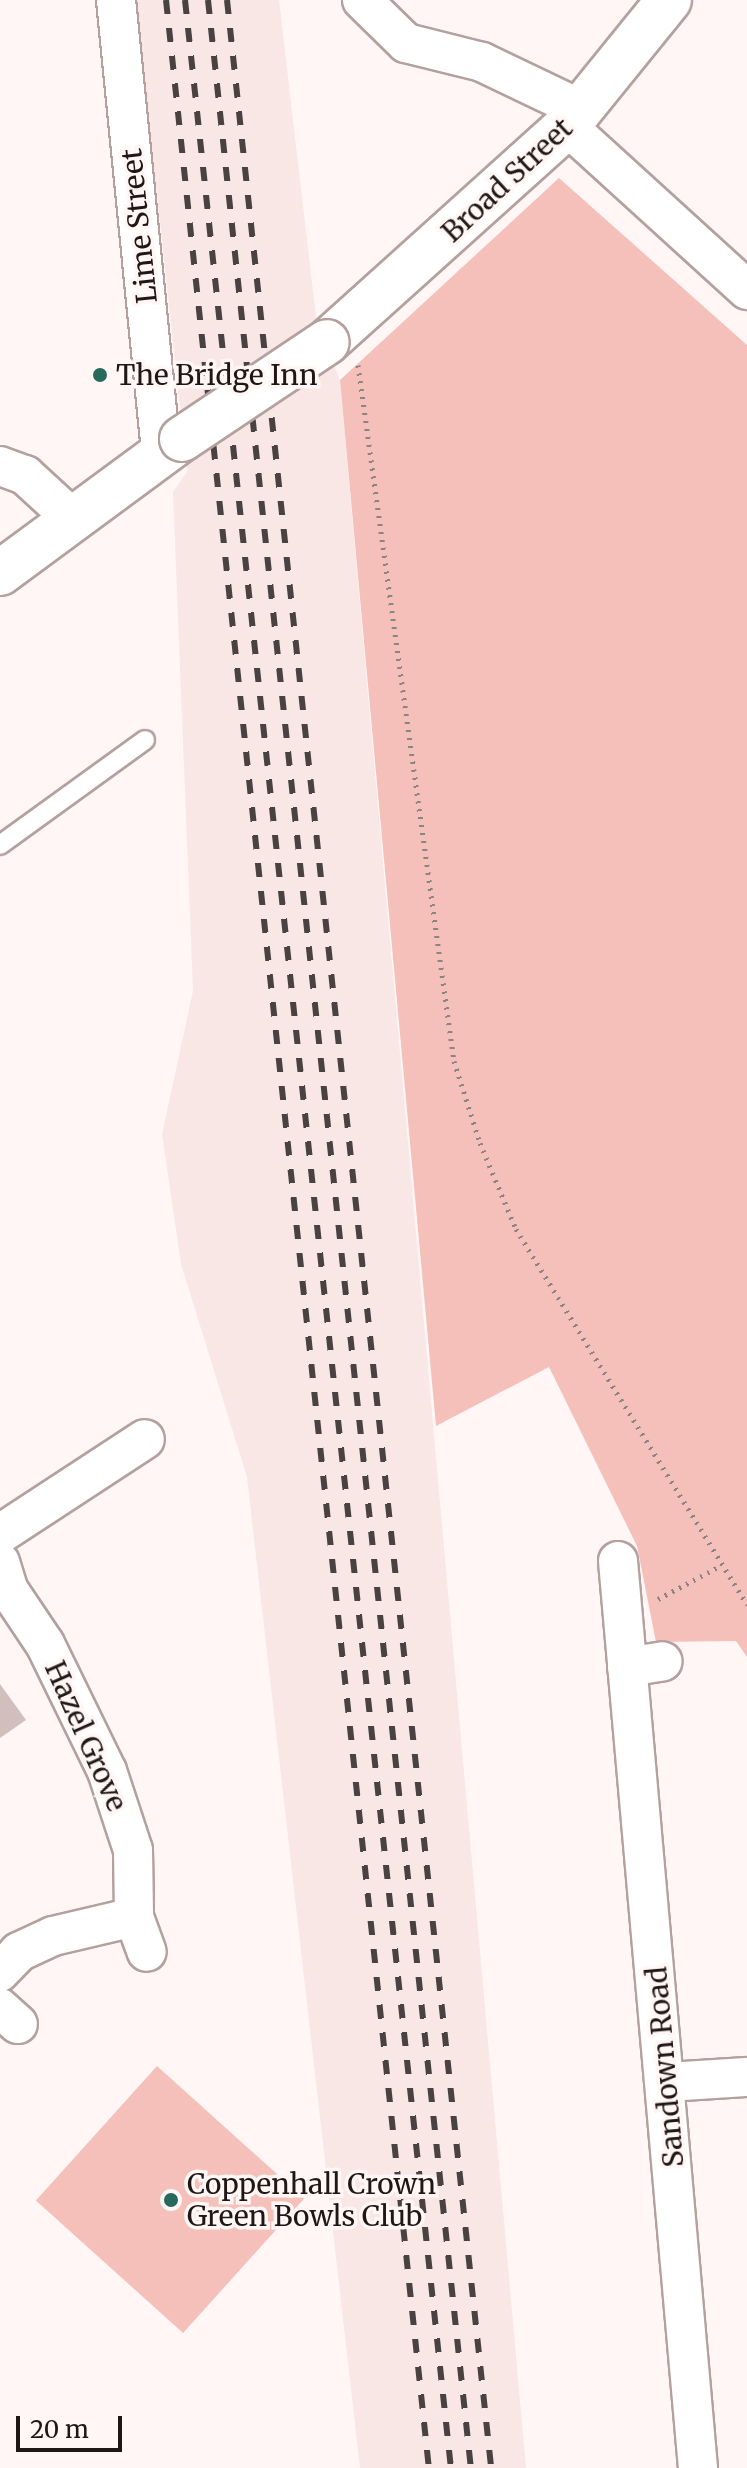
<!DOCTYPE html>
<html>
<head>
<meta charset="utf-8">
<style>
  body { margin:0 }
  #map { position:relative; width:747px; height:2468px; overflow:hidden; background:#fff6f5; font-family:Merriweather,serif }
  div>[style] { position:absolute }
  .built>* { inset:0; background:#f8e7e5 }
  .green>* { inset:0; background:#f6c0ba; transform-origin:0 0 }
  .building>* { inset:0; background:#d2bebc }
  .path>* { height:5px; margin-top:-2.5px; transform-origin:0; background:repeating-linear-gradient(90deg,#8c8483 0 2px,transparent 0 8px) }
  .roads { filter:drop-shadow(2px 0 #b4a19f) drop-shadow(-2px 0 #b4a19f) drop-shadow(0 2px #b4a19f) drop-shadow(0 -2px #b4a19f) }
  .service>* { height:18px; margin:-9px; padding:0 9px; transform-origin:9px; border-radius:9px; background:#fff }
  .minor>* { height:38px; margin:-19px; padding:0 19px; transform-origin:19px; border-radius:19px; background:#fff }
  .tertiary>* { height:44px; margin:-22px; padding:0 22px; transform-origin:22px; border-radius:22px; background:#fff }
  .rail>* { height:6px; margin-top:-3px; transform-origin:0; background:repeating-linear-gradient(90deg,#494241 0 14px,transparent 0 28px) }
  .bridges { filter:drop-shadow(2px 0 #b4a19f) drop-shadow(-2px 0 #b4a19f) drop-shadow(0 2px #b4a19f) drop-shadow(0 -2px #b4a19f) }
  .tertiary-bridge>* { height:44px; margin:-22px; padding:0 22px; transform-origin:22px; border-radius:22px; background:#fff }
  .dots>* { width:22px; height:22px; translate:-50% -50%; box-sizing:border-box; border:4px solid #fff6f5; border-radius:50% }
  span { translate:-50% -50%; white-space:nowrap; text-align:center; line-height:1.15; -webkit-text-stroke:7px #fff6f5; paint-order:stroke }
  .street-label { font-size:28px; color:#1e1716 }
  .poi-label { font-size:28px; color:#1e1716 }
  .left { translate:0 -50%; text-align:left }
  .scale { position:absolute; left:16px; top:2416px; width:106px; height:36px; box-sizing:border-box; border:4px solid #1e1716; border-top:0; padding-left:10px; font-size:24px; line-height:28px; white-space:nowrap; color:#1e1716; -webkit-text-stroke:6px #fff6f5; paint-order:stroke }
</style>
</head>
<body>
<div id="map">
  <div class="built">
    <div style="clip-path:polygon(136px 0,279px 0,317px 326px,340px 380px,526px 2468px,360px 2468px,247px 1477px,181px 1264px,162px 1134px,193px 991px,173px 492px,187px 472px)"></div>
  </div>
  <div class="green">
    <div style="clip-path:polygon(559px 178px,747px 345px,747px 1657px,736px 1641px,656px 1642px,637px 1546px,549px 1367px,436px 1426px,340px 380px)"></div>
    <div style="left:157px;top:2066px;width:198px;height:181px;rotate:42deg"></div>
  </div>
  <div class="building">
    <div style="clip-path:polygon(0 1684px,26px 1720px,0 1738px)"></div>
  </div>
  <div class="path">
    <div style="left:358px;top:365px;width:703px;rotate:82.15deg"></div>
    <div style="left:454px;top:1061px;width:86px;rotate:72.4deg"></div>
    <div style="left:480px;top:1143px;width:93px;rotate:67.3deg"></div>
    <div style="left:516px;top:1229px;width:441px;rotate:58.4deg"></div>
    <div style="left:658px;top:1599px;width:70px;rotate:-28deg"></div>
  </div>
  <div class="roads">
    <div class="service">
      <div style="left:0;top:845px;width:179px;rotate:-35.9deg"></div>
    </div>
    <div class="minor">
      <div style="left:116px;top:0;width:453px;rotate:84.3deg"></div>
      <div style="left:362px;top:0;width:62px;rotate:44.3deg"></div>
      <div style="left:406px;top:43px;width:78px;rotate:14deg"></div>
      <div style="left:482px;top:62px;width:111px;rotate:25.6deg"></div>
      <div style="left:567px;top:126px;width:244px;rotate:42.3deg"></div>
      <div style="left:0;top:466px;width:27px;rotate:20deg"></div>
      <div style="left:25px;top:475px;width:67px;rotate:42.6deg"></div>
      <div style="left:0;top:1534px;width:173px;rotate:-33.2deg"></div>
      <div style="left:618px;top:1561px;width:911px;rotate:84.96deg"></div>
      <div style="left:0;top:1562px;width:28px;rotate:73deg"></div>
      <div style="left:8px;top:1589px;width:66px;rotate:56.1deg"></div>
      <div style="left:45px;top:1644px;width:141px;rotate:64deg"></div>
      <div style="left:107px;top:1771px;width:83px;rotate:71.8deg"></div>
      <div style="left:133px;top:1850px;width:67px;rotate:89.1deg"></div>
      <div style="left:134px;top:1917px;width:83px;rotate:166.8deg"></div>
      <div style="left:53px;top:1936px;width:38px;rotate:155deg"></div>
      <div style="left:19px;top:1952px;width:28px;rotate:134deg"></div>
      <div style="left:627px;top:1667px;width:36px;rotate:-9deg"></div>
      <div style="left:134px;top:1917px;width:37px;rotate:70deg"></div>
      <div style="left:0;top:2008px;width:24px;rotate:42deg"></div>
      <div style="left:667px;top:2082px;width:80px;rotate:-3.6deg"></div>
    </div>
    <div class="tertiary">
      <div style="left:327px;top:342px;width:323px;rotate:-42deg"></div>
      <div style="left:567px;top:126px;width:162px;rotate:-51deg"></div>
      <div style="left:0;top:573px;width:226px;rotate:-36.4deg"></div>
    </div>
  </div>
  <div class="rail">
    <div style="left:166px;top:0;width:2482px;rotate:83.92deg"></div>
    <div style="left:185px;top:0;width:2482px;rotate:83.85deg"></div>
    <div style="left:208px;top:0;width:2482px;rotate:83.92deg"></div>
    <div style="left:227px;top:0;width:2482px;rotate:83.89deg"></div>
  </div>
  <div class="bridges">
    <div class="tertiary-bridge">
      <div style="left:182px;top:439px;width:174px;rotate:-33.8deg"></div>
    </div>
  </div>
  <div class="dots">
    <div style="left:100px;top:375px;background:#27695a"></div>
    <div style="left:171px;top:2200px;background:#27695a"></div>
  </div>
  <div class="street-label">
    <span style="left:507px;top:180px;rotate:-43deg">Broad Street</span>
    <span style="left:139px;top:226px;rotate:-96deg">Lime Street</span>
    <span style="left:86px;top:1736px;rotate:66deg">Hazel Grove</span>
    <span style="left:665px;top:2067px;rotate:-95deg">Sandown Road</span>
  </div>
  <div class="poi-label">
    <span class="left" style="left:116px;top:375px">The Bridge Inn</span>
    <span class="left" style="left:187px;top:2200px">Coppenhall Crown<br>Green Bowls Club</span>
  </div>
  <div class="scale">20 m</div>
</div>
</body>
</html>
